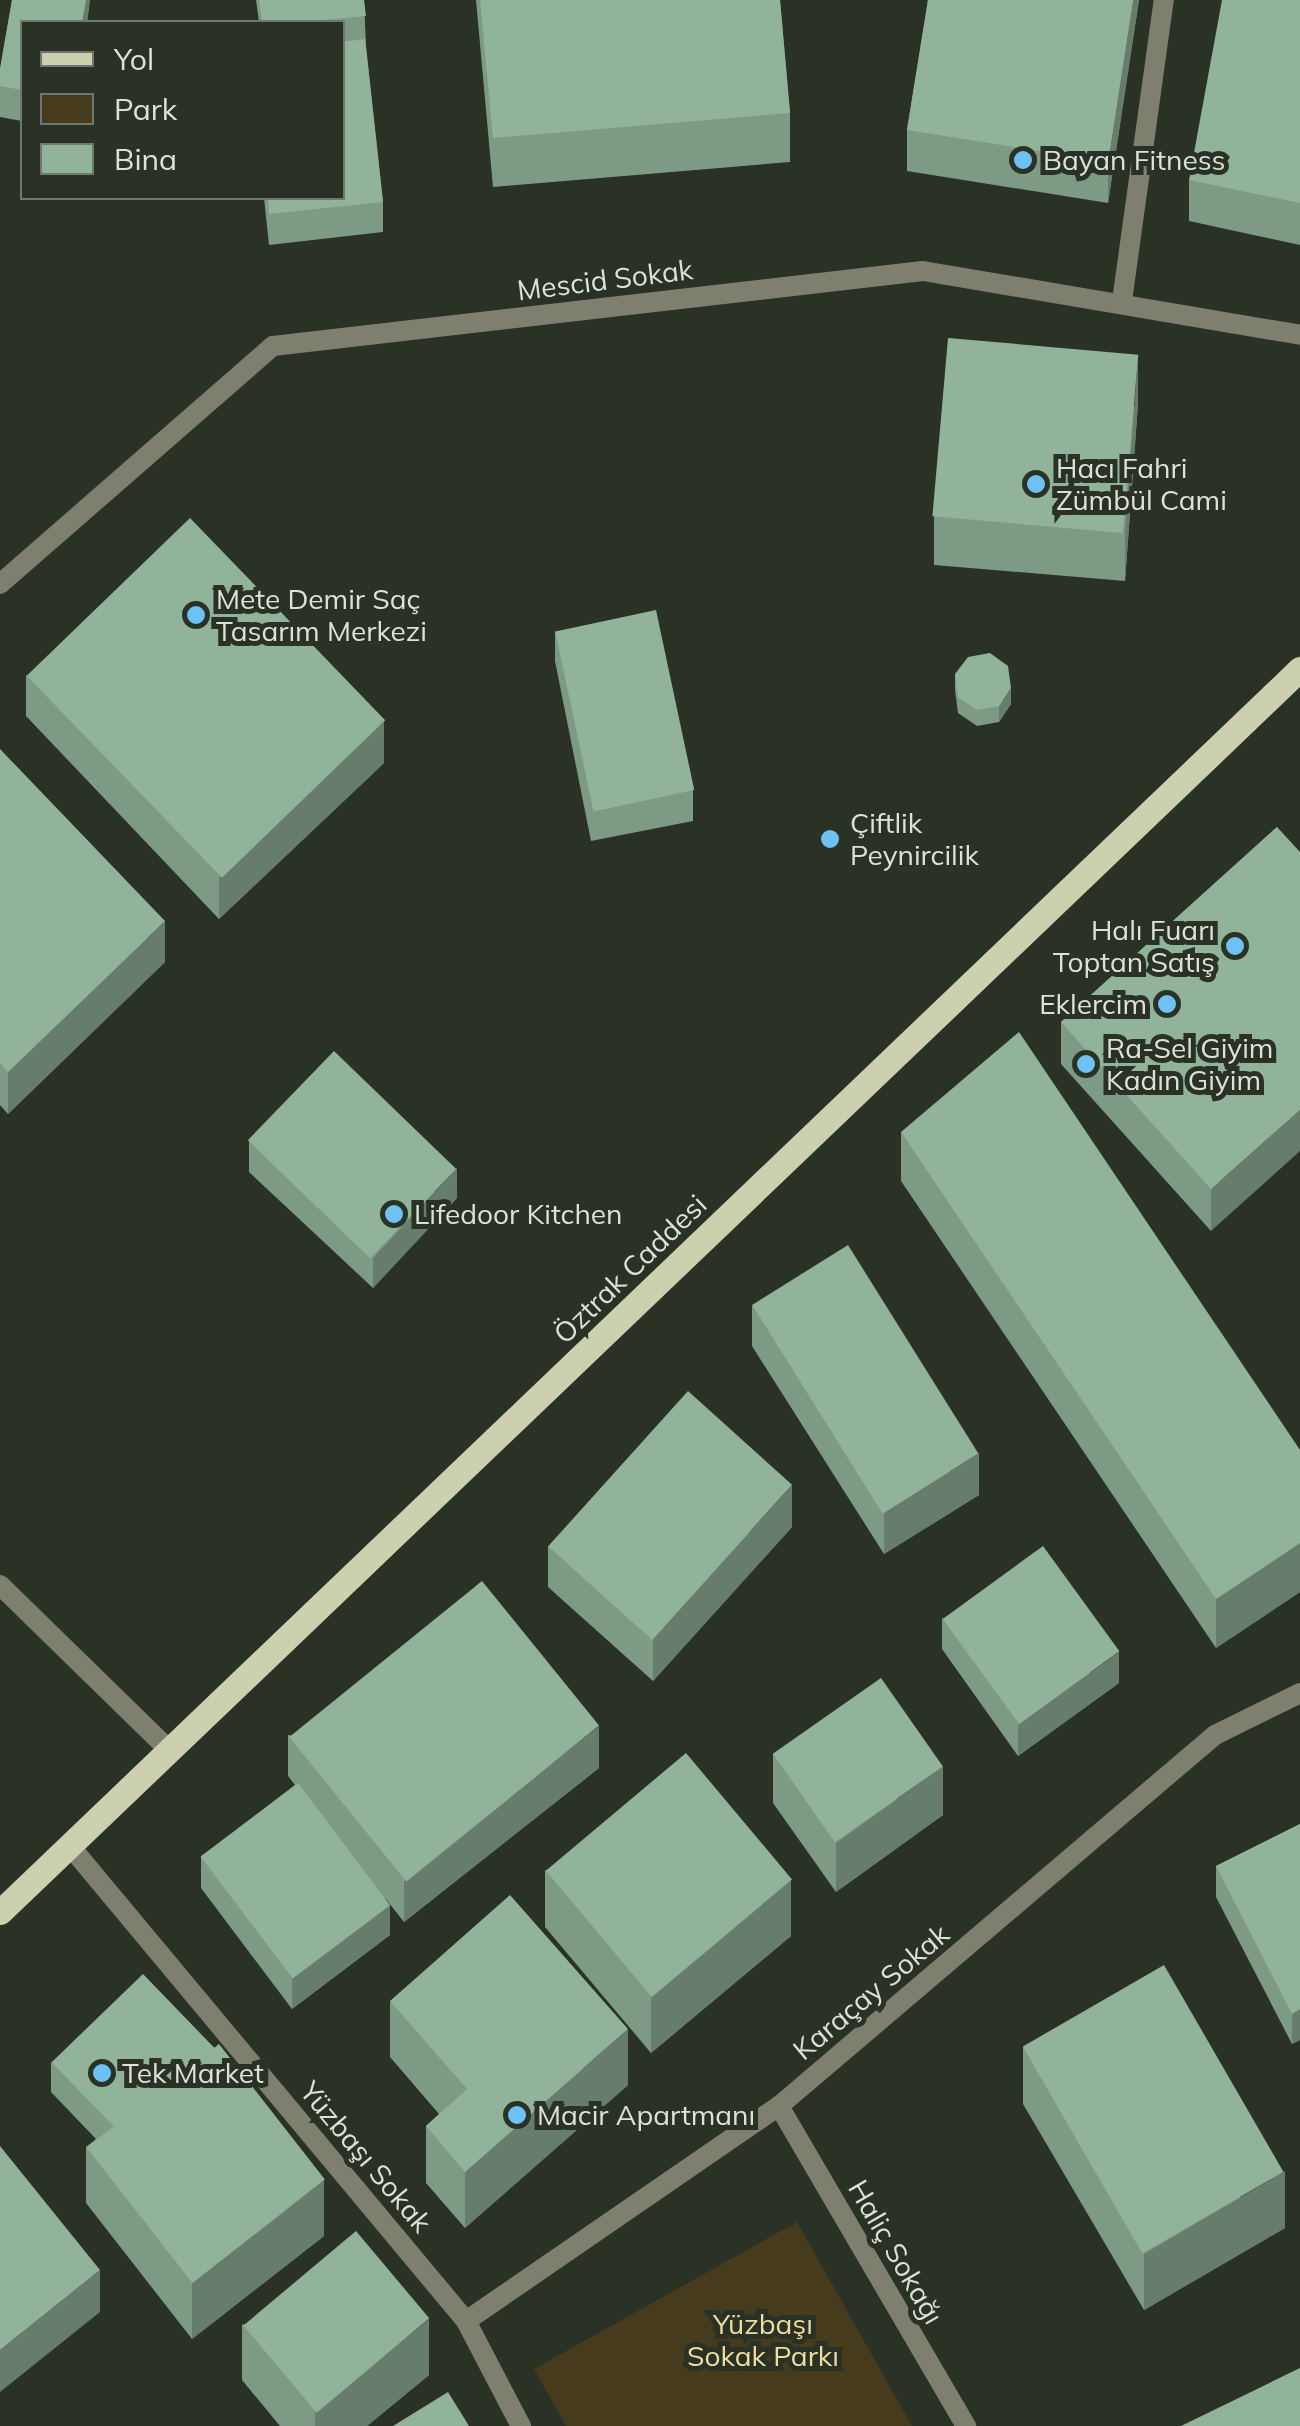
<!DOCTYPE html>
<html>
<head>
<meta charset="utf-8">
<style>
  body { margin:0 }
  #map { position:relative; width:1300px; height:2426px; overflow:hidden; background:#2a3125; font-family:Mulish,sans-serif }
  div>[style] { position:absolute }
  .green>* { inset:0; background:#463c1d }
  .minor>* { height:20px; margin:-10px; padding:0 10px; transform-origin:10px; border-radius:10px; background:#7e7f6f }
  .primary>* { height:25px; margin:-12.5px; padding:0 12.5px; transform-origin:12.5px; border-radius:12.5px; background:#cdd0af }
  .wall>* { inset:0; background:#7d9a84 }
  .shaded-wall>* { inset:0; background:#667d6c }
  .building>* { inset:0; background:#91b39a; transform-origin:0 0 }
  .dots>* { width:28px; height:28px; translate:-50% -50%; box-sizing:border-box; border:5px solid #2a3125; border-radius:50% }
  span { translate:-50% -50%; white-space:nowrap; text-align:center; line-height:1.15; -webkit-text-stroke:10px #2a3125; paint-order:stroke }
  .poi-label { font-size:28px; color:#dde1d9 }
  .left { translate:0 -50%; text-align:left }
  .right { translate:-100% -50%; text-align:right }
  .street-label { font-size:28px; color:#dde1d9 }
  .park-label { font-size:28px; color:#f0db9e }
  .legend { position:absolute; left:20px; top:20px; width:325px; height:180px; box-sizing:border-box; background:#2a3125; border:2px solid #72776d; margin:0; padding:12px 18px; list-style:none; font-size:30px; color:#dde1d9 }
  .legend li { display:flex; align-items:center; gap:20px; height:50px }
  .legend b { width:50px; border:2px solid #72776d }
</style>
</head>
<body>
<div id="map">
  <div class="green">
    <div style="clip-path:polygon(797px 2222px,912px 2426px,566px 2426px,534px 2369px)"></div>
  </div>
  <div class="minor">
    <div style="left:1122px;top:301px;width:304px;rotate:-82.1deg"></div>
    <div style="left:0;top:584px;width:362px;rotate:-41.1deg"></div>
    <div style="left:273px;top:346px;width:654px;rotate:-6.58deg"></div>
    <div style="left:923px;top:271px;width:382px;rotate:9.6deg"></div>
    <div style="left:0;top:1585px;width:238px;rotate:44.3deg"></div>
    <div style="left:70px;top:1846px;width:618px;rotate:50.18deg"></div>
    <div style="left:466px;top:2321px;width:119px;rotate:62.4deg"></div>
    <div style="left:779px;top:2106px;width:371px;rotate:59.7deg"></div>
    <div style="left:466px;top:2321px;width:380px;rotate:-34.5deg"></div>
    <div style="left:779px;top:2106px;width:572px;rotate:-40.4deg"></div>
    <div style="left:1215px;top:1735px;width:95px;rotate:-26.3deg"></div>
  </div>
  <div class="primary">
    <div style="left:0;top:1912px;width:1799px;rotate:-43.72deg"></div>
  </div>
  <div class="wall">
    <div style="clip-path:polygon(12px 0,90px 0,87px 22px,22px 22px,22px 121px,0 117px,0 69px)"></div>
    <div style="clip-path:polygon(256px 0,364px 0,366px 46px,383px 202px,383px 232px,269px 245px,264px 198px,342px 198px,342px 22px,259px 22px)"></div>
    <div style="clip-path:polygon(476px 0,780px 0,790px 113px,790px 162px,493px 187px)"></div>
    <div style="clip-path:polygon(928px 0,1139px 0,1108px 203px,907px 171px,907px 130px)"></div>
    <div style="clip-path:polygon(1300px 0,1300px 245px,1189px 221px,1189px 180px)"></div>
    <div style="clip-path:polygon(1138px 404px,1125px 581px,934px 565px,934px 516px)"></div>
    <div style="clip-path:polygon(555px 631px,693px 790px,693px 821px,591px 841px,555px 661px)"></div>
    <div style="clip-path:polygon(955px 674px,1011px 704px,999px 722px,977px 726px,958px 713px,955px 690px)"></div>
    <div style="clip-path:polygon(26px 675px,384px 763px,219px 919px,26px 716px)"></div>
    <div style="clip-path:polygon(0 749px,165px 962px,8px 1114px,0 1105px)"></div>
    <div style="clip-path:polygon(1277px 827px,1211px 1231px,1061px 1064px,1061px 1022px)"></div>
    <div style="clip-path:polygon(901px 1132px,1300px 1450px,1300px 1592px,1216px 1648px,901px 1181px)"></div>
    <div style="clip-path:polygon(249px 1141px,457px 1198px,373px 1288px,249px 1172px)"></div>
    <div style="clip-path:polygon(752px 1305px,979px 1495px,884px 1554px,752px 1346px)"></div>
    <div style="clip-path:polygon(792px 1527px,653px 1681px,548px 1587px,548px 1546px)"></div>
    <div style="clip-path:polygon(942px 1618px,1119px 1683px,1018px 1756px,942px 1649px)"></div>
    <div style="clip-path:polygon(288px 1735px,599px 1768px,404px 1922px,385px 1898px,390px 1935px,292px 2009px,201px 1888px,201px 1857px,295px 1785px,288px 1776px)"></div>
    <div style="clip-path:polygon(773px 1754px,943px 1815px,836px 1892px,773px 1803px)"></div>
    <div style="clip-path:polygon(1300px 1824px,1300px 2040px,1292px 2044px,1216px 1897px,1216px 1866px)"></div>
    <div style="clip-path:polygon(545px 1870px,791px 1936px,651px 2053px,545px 1927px)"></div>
    <div style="clip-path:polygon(390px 2001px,628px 2085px,465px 2228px,426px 2183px,426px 2126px,439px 2114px,390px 2057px)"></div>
    <div style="clip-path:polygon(1023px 2047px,1285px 2228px,1144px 2310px,1023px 2104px)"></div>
    <div style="clip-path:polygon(51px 2062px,324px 2236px,192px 2339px,86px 2203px,86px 2147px,96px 2139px,51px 2092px)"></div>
    <div style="clip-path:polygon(242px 2324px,429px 2375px,367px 2426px,280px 2426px,242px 2380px)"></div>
  </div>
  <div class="shaded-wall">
    <div style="clip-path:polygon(86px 0,90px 0,87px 22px,82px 22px)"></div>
    <div style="clip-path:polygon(1133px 0,1139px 0,1108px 203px,1108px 162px)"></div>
    <div style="clip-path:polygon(1138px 355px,1138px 404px,1125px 581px,1125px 532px)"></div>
    <div style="clip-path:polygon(1011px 688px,1011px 704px,999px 722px,999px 706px)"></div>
    <div style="clip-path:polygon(384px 721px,384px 763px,219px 919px,219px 878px)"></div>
    <div style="clip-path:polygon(165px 921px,165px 962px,8px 1114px,8px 1072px)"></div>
    <div style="clip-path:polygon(1300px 1110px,1300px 1151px,1211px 1231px,1211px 1189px)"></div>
    <div style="clip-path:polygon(457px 1168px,457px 1198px,373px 1288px,373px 1258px)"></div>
    <div style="clip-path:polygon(979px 1453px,979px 1495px,884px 1554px,884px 1513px)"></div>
    <div style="clip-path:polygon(792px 1485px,792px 1527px,653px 1681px,653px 1639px)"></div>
    <div style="clip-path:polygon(1300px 1543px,1300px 1592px,1216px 1648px,1216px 1599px)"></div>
    <div style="clip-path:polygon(1119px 1652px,1119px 1683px,1018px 1756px,1018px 1725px)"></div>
    <div style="clip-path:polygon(599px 1726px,599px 1768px,404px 1922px,404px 1881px)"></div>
    <div style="clip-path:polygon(943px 1766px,943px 1815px,836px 1892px,836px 1843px)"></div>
    <div style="clip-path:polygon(791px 1880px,791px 1936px,651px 2053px,651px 1996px)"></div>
    <div style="clip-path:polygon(390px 1905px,390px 1935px,292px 2009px,292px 1978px)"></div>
    <div style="clip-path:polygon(1300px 2009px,1300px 2040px,1292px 2044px,1292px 2014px)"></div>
    <div style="clip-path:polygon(628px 2029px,628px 2085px,465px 2228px,465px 2172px)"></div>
    <div style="clip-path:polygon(1285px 2171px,1285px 2228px,1144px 2310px,1144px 2254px)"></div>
    <div style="clip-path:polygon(324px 2180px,324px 2236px,192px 2339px,192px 2283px)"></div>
    <div style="clip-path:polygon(100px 2270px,100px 2312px,0 2392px,0 2350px)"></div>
    <div style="clip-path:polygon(429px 2319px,429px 2375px,367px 2426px,315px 2426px,315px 2412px)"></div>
  </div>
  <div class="building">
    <div style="clip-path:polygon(12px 0,86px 0,82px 22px,22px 22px,22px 90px,0 86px,0 69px)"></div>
    <div style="clip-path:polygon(259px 0,364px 0,366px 16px,304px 22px,262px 22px)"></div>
    <div style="clip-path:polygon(480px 0,780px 0,790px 113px,493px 138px)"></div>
    <div style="clip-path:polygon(928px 0,1133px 0,1108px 162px,907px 130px)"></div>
    <div style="clip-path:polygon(1222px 0,1300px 0,1300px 203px,1189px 180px)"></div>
    <div style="clip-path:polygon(365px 39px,383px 202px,269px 214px,268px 198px,342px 198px,342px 42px)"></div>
    <div style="left:948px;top:338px;width:191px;height:179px;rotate:5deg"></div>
    <div style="left:190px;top:518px;width:281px;height:227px;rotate:46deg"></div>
    <div style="left:656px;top:610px;width:184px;height:103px;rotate:78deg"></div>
    <div style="clip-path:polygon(990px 653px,1008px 666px,1011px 688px,999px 706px,977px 710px,958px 697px,955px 674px,968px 657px)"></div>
    <div style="clip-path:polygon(0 749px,165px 921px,8px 1072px,0 1063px)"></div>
    <div style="clip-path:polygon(1277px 827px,1300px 852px,1300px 1110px,1211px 1189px,1061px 1022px)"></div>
    <div style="clip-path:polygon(1019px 1032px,1300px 1450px,1300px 1543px,1216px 1599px,901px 1132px)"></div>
    <div style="left:334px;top:1051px;width:170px;height:124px;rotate:44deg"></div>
    <div style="left:848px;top:1245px;width:246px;height:113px;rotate:58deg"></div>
    <div style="left:688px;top:1391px;width:140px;height:209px;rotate:42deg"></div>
    <div style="left:1043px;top:1546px;width:130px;height:124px;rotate:54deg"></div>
    <div style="left:482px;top:1581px;width:186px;height:248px;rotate:51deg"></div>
    <div style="left:881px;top:1678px;width:108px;height:132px;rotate:55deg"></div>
    <div style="left:686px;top:1753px;width:165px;height:183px;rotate:50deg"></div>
    <div style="left:298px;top:1783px;width:153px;height:122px;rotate:53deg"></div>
    <div style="clip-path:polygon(1300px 1824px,1300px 2009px,1292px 2014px,1216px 1866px)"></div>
    <div style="clip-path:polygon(510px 1895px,628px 2029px,465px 2172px,426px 2126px,467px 2089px,390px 2001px)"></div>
    <div style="left:1164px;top:1965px;width:239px;height:163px;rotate:60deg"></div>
    <div style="left:143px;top:1974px;width:103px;height:127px;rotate:46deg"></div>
    <div style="left:219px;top:2044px;width:172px;height:168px;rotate:52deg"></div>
    <div style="clip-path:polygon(0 2146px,100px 2270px,0 2350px)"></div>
    <div style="left:356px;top:2231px;width:114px;height:147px;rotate:50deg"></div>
    <div style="clip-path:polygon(1300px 2368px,1300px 2426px,1181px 2426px)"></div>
    <div style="clip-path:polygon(448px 2392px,469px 2426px,393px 2426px)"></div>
  </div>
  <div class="dots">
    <div style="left:1023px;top:160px;background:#6dc2f3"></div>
    <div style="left:1036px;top:484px;background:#6dc2f3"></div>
    <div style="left:196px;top:615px;background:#6dc2f3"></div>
    <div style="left:830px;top:839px;background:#6dc2f3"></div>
    <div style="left:1235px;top:946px;background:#6dc2f3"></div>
    <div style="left:1167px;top:1004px;background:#6dc2f3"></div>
    <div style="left:1086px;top:1064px;background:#6dc2f3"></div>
    <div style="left:394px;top:1214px;background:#6dc2f3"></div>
    <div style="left:102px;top:2073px;background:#6dc2f3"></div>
    <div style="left:517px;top:2115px;background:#6dc2f3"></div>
  </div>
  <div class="poi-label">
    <span class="left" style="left:1043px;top:160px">Bayan Fitness</span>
    <span class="left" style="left:1056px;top:484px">Hacı Fahri<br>Zümbül Cami</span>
    <span class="left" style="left:216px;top:615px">Mete Demir Saç<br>Tasarım Merkezi</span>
    <span class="left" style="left:850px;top:839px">Çiftlik<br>Peynircilik</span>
    <span class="right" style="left:1215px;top:946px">Halı Fuarı<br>Toptan Satış</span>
    <span class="right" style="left:1147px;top:1004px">Eklercim</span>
    <span class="left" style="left:1106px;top:1064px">Ra-Sel Giyim<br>Kadın Giyim</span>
    <span class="left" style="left:414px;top:1214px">Lifedoor Kitchen</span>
    <span class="left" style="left:122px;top:2073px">Tek Market</span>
    <span class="left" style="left:537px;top:2115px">Macir Apartmanı</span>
  </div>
  <div class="street-label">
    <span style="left:605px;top:280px;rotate:-7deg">Mescid Sokak</span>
    <span style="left:630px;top:1269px;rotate:-44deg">Öztrak Caddesi</span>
    <span style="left:871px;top:1992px;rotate:-40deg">Karaçay Sokak</span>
    <span style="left:366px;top:2157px;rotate:50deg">Yüzbaşı Sokak</span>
    <span style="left:896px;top:2252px;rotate:60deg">Haliç Sokağı</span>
  </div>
  <div class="park-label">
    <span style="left:763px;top:2340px">Yüzbaşı<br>Sokak Parkı</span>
  </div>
  <ul class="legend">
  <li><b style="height:12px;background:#cdd0af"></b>Yol</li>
  <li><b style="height:28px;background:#463c1d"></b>Park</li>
  <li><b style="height:28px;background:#91b39a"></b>Bina</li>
  </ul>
</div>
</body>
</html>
